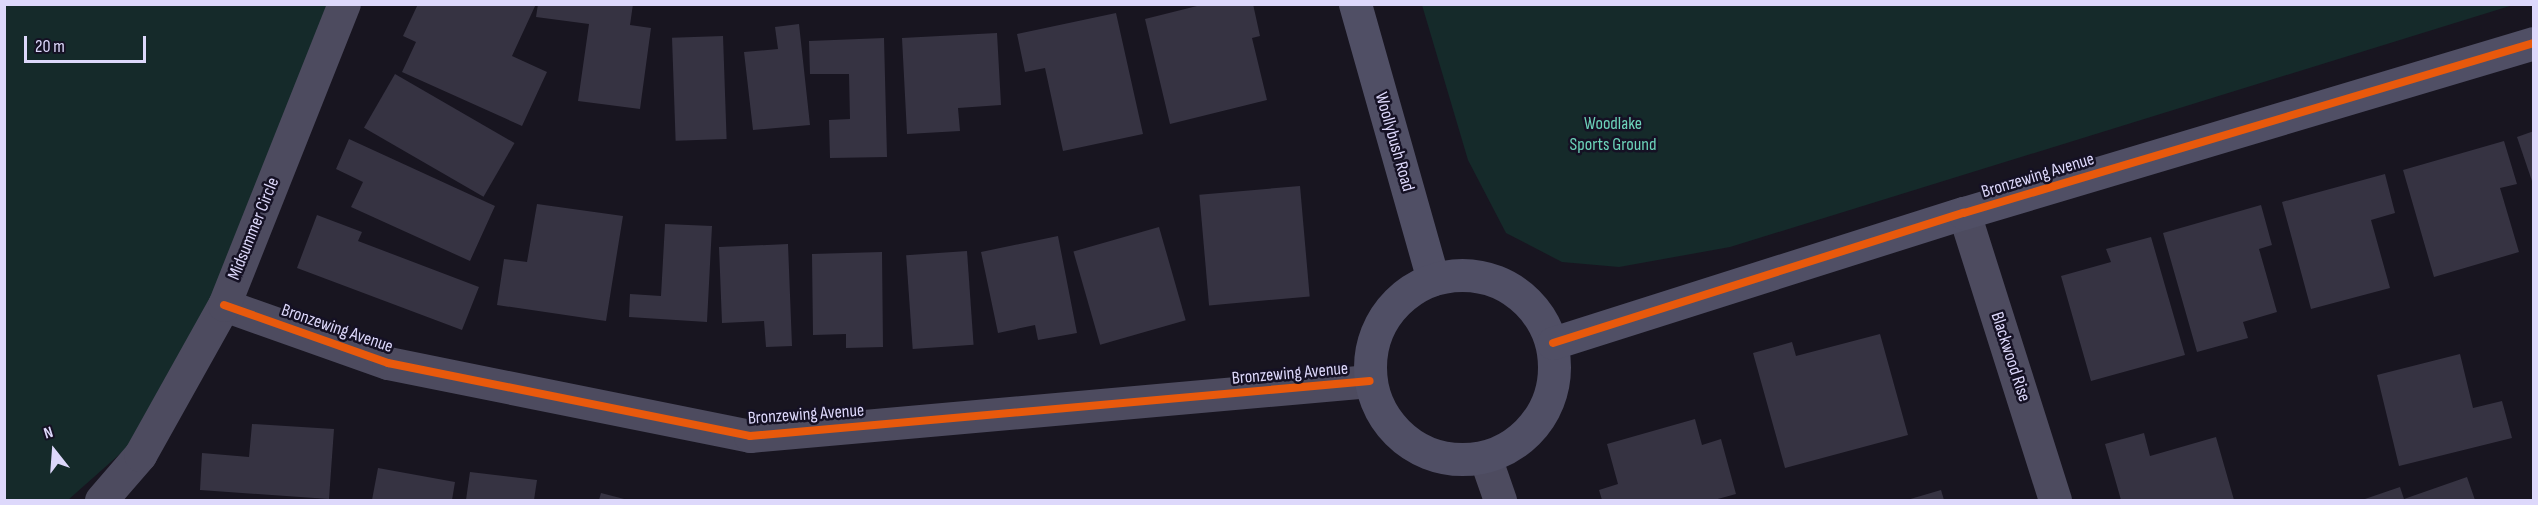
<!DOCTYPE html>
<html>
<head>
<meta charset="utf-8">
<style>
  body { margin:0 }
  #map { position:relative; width:2538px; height:505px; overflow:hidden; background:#181520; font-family:"Sofia Sans Condensed",sans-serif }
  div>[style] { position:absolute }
  .green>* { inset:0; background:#152a2a }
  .building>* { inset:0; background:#363342; transform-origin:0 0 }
  .street>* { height:33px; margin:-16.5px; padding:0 16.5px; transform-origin:16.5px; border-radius:16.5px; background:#4d4b5f }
  .secondary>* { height:33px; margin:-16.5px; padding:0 16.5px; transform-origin:16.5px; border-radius:16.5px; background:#504f65 }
  .secondary>.ring { margin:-16.5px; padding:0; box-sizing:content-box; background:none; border:33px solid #504f65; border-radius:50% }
  .cycleway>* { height:8px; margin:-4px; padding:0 4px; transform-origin:4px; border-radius:4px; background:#e8590c }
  span { translate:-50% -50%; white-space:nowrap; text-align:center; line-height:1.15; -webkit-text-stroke:5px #151124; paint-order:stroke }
  .park-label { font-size:18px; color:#6cd3ba }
  .street-label { font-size:18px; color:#ddd8fb }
  .frame { position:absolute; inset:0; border:6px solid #ddd8fb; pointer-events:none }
  .north { position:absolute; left:24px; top:421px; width:60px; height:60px; -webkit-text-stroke:4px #151124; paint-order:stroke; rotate:343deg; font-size:16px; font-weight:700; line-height:24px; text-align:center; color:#ddd8fb }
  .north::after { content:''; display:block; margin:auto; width:21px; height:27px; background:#ddd8fb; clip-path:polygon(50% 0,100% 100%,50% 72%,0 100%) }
  .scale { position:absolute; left:24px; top:36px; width:122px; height:27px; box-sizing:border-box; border:3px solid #ddd8fb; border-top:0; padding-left:8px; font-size:18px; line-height:21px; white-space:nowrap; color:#ddd8fb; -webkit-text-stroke:4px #151124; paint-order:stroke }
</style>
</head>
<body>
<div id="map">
  <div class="green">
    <div style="clip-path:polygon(4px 5px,330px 5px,217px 291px,139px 437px,68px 500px,5px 500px)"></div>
    <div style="clip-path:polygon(1422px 5px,1422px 4px,2513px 5px,1730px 247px,1619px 267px,1562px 262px,1506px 233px,1468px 160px)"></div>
  </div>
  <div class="building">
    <div style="clip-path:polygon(418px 4px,536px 4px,512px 56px,547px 72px,522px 126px,402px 72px,416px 42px,403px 36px)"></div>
    <div style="clip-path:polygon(538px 4px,633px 4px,630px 25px,651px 28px,640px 109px,578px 101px,589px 24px,536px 17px)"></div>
    <div style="clip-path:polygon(1205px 4px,1253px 4px,1260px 36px,1252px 38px,1267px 100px,1170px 124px,1145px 19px)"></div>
    <div style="clip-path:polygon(1116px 13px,1143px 134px,1063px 151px,1045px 68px,1025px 72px,1017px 34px)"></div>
    <div style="clip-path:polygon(799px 24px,810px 125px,753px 130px,744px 52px,778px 49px,775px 27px)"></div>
    <div style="clip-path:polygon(997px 33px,1001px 105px,958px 108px,960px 131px,907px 134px,902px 38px)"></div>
    <div style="left:723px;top:36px;width:103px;height:51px;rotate:88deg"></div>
    <div style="clip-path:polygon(884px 38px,887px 157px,830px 158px,829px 120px,850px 119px,849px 74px,810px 74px,809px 41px)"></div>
    <div style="left:395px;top:74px;width:138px;height:62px;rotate:30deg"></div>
    <div style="clip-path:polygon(2534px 131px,2534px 184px,2533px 184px,2517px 137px)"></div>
    <div style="clip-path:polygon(349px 139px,495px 206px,470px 261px,351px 207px,363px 182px,336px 169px)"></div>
    <div style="clip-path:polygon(2504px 141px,2517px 184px,2500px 188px,2519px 252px,2434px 277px,2403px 170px)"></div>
    <div style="clip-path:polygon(2385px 174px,2395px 213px,2371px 220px,2390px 288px,2311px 309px,2282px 202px)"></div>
    <div style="left:1300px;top:186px;width:111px;height:101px;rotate:85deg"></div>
    <div style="clip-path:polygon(537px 204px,623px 216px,606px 321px,497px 305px,504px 259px,527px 262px)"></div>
    <div style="clip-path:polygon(2261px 205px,2272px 245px,2259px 249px,2277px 312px,2243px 322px,2248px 338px,2197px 352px,2163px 233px)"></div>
    <div style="clip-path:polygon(317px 215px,362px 232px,358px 241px,479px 287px,462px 330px,297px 268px)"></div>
    <div style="clip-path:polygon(665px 224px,712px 226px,707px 322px,629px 317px,630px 294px,661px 296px)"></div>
    <div style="left:1159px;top:227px;width:97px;height:89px;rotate:74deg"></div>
    <div style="clip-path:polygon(1058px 236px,1077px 333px,1038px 340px,1035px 325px,998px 333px,981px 252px)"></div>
    <div style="clip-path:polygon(2151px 237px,2185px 355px,2091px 381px,2061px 276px,2111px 262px,2106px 249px)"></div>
    <div style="clip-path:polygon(788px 244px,792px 346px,766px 347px,764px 321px,722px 323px,719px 247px)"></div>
    <div style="left:967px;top:251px;width:94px;height:61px;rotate:86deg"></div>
    <div style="clip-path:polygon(882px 252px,883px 347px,846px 348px,846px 334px,813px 335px,812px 254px)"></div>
    <div style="clip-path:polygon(1880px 334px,1908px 435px,1785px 468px,1753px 353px,1792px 342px,1796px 356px)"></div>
    <div style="clip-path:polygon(2460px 354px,2473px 408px,2502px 401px,2512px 438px,2399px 466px,2377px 375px)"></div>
    <div style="clip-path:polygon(1695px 419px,1702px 445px,1721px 439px,1736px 494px,1714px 500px,1602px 500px,1599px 490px,1618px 484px,1607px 444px)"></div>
    <div style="clip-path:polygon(252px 424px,334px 429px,329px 499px,200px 490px,202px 453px,249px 457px)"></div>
    <div style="clip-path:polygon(2144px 433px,2150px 456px,2216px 437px,2234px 500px,2121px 500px,2105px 444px)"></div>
    <div style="clip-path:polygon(378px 468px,455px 482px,452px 500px,372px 500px)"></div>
    <div style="clip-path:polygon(470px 472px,537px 480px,534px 500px,466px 500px)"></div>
    <div style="clip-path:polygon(2467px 477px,2475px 500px,2362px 500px,2400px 487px,2404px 499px)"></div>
    <div style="clip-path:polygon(1941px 490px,1944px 500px,1907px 500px)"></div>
    <div style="clip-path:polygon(601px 493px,628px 500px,599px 500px)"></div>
  </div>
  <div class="street">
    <div style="left:1964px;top:213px;width:301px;rotate:72.4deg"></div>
    <div style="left:224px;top:305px;width:174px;rotate:19.5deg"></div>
    <div style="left:388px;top:363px;width:369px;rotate:11.4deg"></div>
    <div style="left:750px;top:436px;width:622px;rotate:-5.07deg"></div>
    <div style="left:1485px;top:457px;width:46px;rotate:70.8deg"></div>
    <div style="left:101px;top:500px;width:60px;rotate:-49.1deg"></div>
    <div style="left:140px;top:455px;width:172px;rotate:-60.8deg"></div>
    <div style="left:224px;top:305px;width:324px;rotate:-68.3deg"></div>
  </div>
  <div class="secondary">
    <div style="left:1355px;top:4px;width:286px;rotate:74.2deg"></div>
    <div class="ring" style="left:1370px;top:275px;width:151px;height:151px"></div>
    <div style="left:1553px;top:343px;width:431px;rotate:-17.6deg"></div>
    <div style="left:1964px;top:213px;width:595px;rotate:-16.61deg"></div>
  </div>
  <div class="cycleway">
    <div style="left:224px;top:305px;width:174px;rotate:19.5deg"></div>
    <div style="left:388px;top:363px;width:369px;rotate:11.4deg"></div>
    <div style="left:750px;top:436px;width:622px;rotate:-5.07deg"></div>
    <div style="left:1553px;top:343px;width:431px;rotate:-17.6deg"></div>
    <div style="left:1964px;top:213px;width:595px;rotate:-16.61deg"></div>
  </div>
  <div class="park-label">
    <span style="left:1613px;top:135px">Woodlake<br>Sports Ground</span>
  </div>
  <div class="street-label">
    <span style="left:1394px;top:142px;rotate:74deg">Woollybush Road</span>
    <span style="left:2038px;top:176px;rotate:-17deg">Bronzewing Avenue</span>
    <span style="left:254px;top:229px;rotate:-68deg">Midsummer Circle</span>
    <span style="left:337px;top:329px;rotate:19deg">Bronzewing Avenue</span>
    <span style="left:2010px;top:357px;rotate:72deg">Blackwood Rise</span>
    <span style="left:1290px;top:374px;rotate:-5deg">Bronzewing Avenue</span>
    <span style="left:806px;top:415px;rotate:-4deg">Bronzewing Avenue</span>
  </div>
  <div class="frame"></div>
  <div class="north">N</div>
  <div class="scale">20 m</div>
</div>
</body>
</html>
